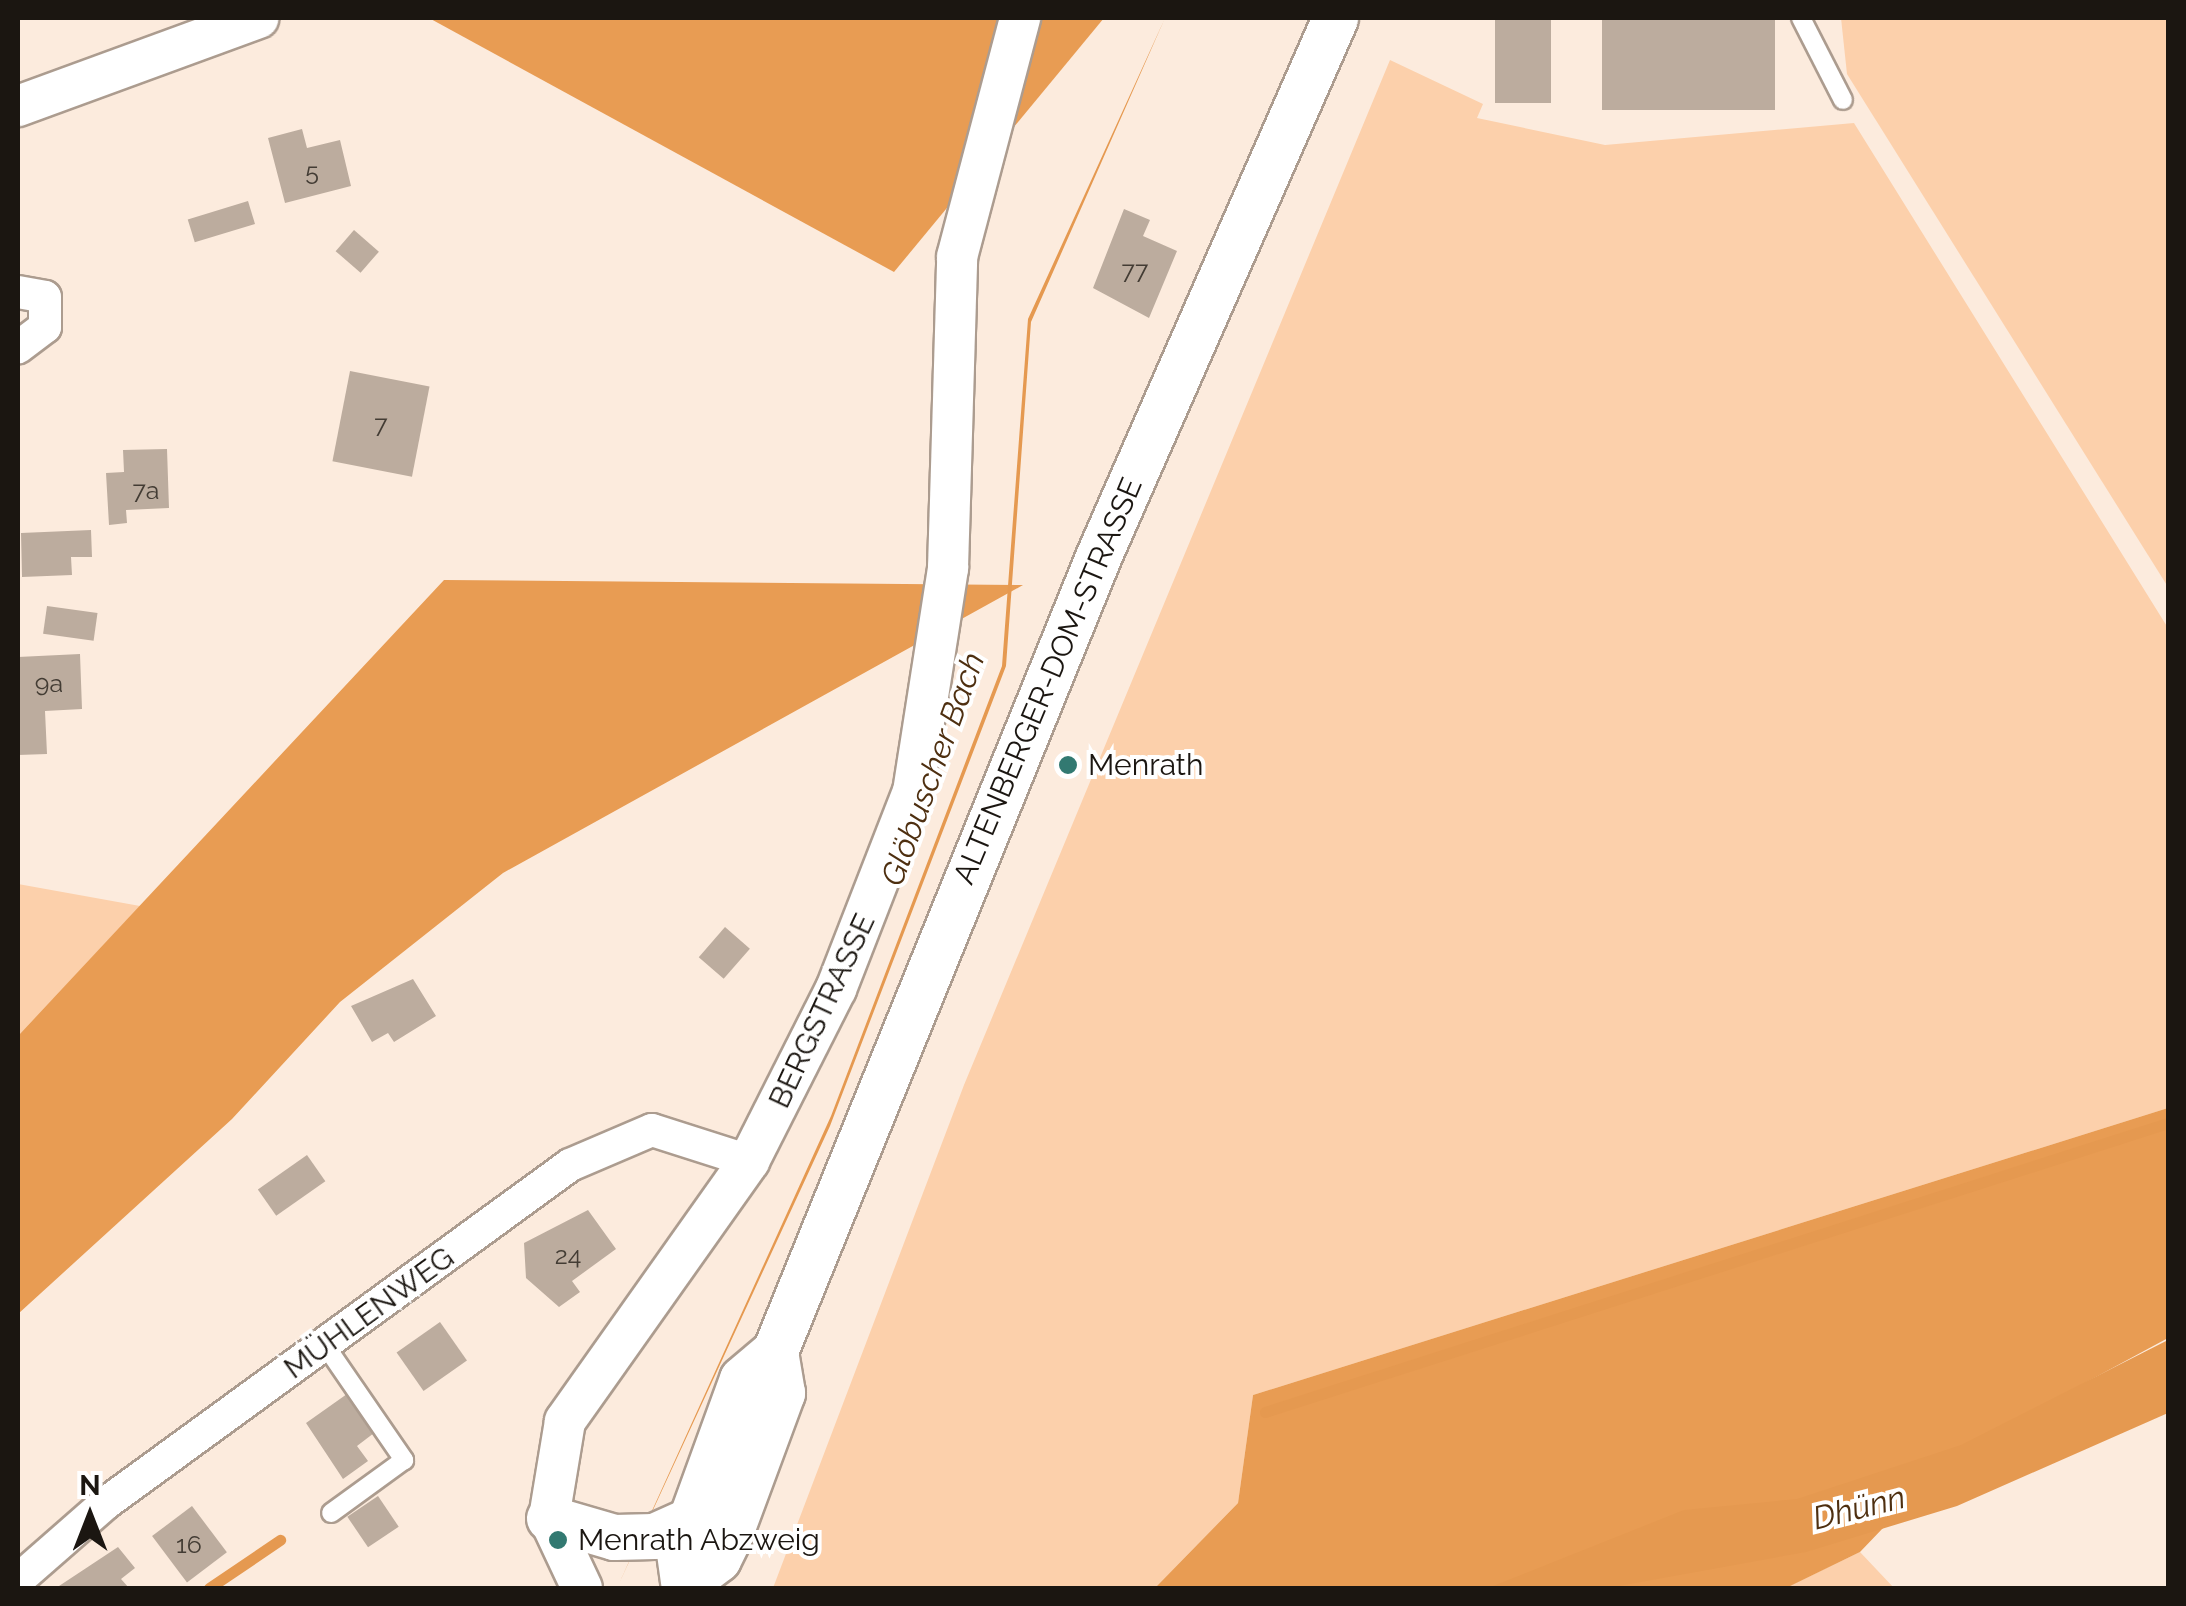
<!DOCTYPE html>
<html>
<head>
<meta charset="utf-8">
<style>
  body { margin:0 }
  #map { position:relative; width:2186px; height:1606px; overflow:hidden; background:#fcebdd; font-family:Raleway,sans-serif }
  div>[style] { position:absolute }
  .green>* { inset:0; background:#fcd0ab }
  .forest>* { inset:0; background:#e89c53 }
  .water>* { inset:0; background:#e59950 }
  .stream>* { height:11px; margin:-5.5px; padding:0 5.5px; transform-origin:5.5px; border-radius:5.5px; background:#e59950 }
  .building>* { inset:0; background:#bcac9e; transform-origin:0 0 }
  .roads { filter:drop-shadow(2px 0 #ac9c8f) drop-shadow(-2px 0 #ac9c8f) drop-shadow(0 2px #ac9c8f) drop-shadow(0 -2px #ac9c8f) }
  .service>* { height:18px; margin:-9px; padding:0 9px; transform-origin:9px; border-radius:9px; background:#fff }
  .minor>* { height:32px; margin:-16px; padding:0 16px; transform-origin:16px; border-radius:16px; background:#fff }
  .tertiary>* { height:40px; margin:-20px; padding:0 20px; transform-origin:20px; border-radius:20px; background:#fff }
  .secondary>* { height:45px; margin:-22.5px; padding:0 22.5px; transform-origin:22.5px; border-radius:22.5px; background:#fff }
  .dots>* { width:28px; height:28px; translate:-50% -50%; box-sizing:border-box; border:5px solid #fff; border-radius:50% }
  span { translate:-50% -50%; white-space:nowrap; text-align:center; line-height:1.15; -webkit-text-stroke:8px #fff; paint-order:stroke }
  .number-label { font-size:25px; color:#433c34 }
  .number-label span { -webkit-text-stroke-width:0 }
  .street-label { font-size:30px; color:#1b1611 }
  .poi-label { font-size:30px; color:#1b1611 }
  .left { translate:0 -50%; text-align:left }
  .water-label { font-size:32px; color:#4e2f10; font-style:italic }
  .frame { position:absolute; inset:0; border:20px solid #1b1611; pointer-events:none }
  .north { position:absolute; left:40px; top:1466px; width:100px; height:100px; -webkit-text-stroke:8px #fff; paint-order:stroke; rotate:0deg; font-size:28px; font-weight:700; line-height:40px; text-align:center; color:#1b1611 }
  .north::after { content:''; display:block; margin:auto; width:35px; height:45px; background:#1b1611; clip-path:polygon(50% 0,100% 100%,50% 72%,0 100%) }
</style>
</head>
<body>
<div id="map">
  <div class="green">
    <div style="clip-path:polygon(1841px 18px,2168px 18px,2168px 587px,1847px 74px)"></div>
    <div style="clip-path:polygon(1390px 60px,1483px 104px,1477px 118px,1605px 145px,1854px 123px,2168px 628px,2168px 1108px,1253px 1395px,1238px 1503px,1155px 1588px,773px 1588px,964px 1085px)"></div>
    <div style="clip-path:polygon(18px 884px,140px 906px,18px 1036px)"></div>
    <div style="clip-path:polygon(1860px 1552px,1894px 1588px,1785px 1588px)"></div>
  </div>
  <div class="forest">
    <div style="clip-path:polygon(429px 18px,1104px 18px,894px 272px)"></div>
    <div style="clip-path:polygon(444px 580px,1023px 585px,503px 873px,340px 1002px,232px 1119px,18px 1314px,18px 1036px)"></div>
    <div style="clip-path:polygon(2168px 1108px,2168px 1338px,1955px 1453px,1860px 1552px,1786px 1588px,1155px 1588px,1238px 1503px,1253px 1395px)"></div>
  </div>
  <div class="water">
    <div style="clip-path:polygon(1165px 18px,1031px 322px,1006px 666px,830px 1126px,617px 1588px,831px 1116px,1002px 666px,1028px 319px)"></div>
    <div style="clip-path:polygon(2168px 1340px,2168px 1413px,1957px 1506px,1806px 1552px,1608px 1588px,1488px 1588px,1684px 1510px,1797px 1499px,1961px 1445px)"></div>
  </div>
  <div class="stream">
    <div style="left:1265px;top:1412px;width:948px;rotate:-17.75deg"></div>
    <div style="left:209px;top:1588px;width:86px;rotate:-34.1deg"></div>
  </div>
  <div class="building">
    <div style="left:1495px;top:18px;width:56px;height:85px"></div>
    <div style="left:1602px;top:18px;width:173px;height:92px"></div>
    <div style="clip-path:polygon(302px 129px,307px 148px,340px 140px,351px 186px,285px 203px,268px 138px)"></div>
    <div style="left:248px;top:201px;width:24px;height:63px;rotate:73deg"></div>
    <div style="clip-path:polygon(1124px 209px,1150px 220px,1143px 236px,1177px 251px,1149px 318px,1093px 288px)"></div>
    <div style="left:354px;top:230px;width:33px;height:28px;rotate:41deg"></div>
    <div style="left:350px;top:371px;width:81px;height:92px;rotate:11deg"></div>
    <div style="clip-path:polygon(167px 449px,169px 508px,126px 510px,127px 523px,109px 525px,106px 473px,124px 472px,123px 450px)"></div>
    <div style="clip-path:polygon(91px 530px,92px 557px,71px 557px,72px 575px,22px 577px,21px 533px)"></div>
    <div style="left:47px;top:606px;width:51px;height:28px;rotate:8deg"></div>
    <div style="clip-path:polygon(80px 654px,82px 709px,45px 711px,47px 754px,18px 755px,18px 657px)"></div>
    <div style="left:725px;top:927px;width:33px;height:40px;rotate:41deg"></div>
    <div style="clip-path:polygon(413px 979px,436px 1016px,394px 1042px,388px 1033px,372px 1042px,351px 1006px)"></div>
    <div style="left:307px;top:1155px;width:32px;height:60px;rotate:55deg"></div>
    <div style="clip-path:polygon(588px 1210px,616px 1249px,572px 1281px,580px 1292px,559px 1307px,526px 1278px,524px 1243px)"></div>
    <div style="left:440px;top:1322px;width:47px;height:53px;rotate:55deg"></div>
    <div style="clip-path:polygon(347px 1394px,374px 1433px,357px 1446px,368px 1461px,343px 1479px,306px 1423px)"></div>
    <div style="left:378px;top:1496px;width:37px;height:37px;rotate:56deg"></div>
    <div style="left:192px;top:1506px;width:58px;height:50px;rotate:53deg"></div>
    <div style="clip-path:polygon(118px 1547px,135px 1568px,121px 1579px,129px 1588px,56px 1588px)"></div>
  </div>
  <div class="roads">
    <div class="service">
      <div style="left:1801px;top:18px;width:92px;rotate:62.9deg"></div>
      <div style="left:325px;top:1345px;width:140px;rotate:55.5deg"></div>
      <div style="left:404px;top:1460px;width:90px;rotate:144deg"></div>
    </div>
    <div class="minor">
      <div style="left:18px;top:292px;width:27px;rotate:10deg"></div>
      <div style="left:45px;top:297px;width:30px;rotate:90deg"></div>
      <div style="left:45px;top:327px;width:34px;rotate:143deg"></div>
      <div style="left:18px;top:1580px;width:117px;rotate:-41.2deg"></div>
      <div style="left:106px;top:1503px;width:574px;rotate:-36.07deg"></div>
      <div style="left:570px;top:1165px;width:89px;rotate:-23.1deg"></div>
      <div style="left:652px;top:1130px;width:102px;rotate:17.7deg"></div>
    </div>
    <div class="tertiary">
      <div style="left:18px;top:106px;width:256px;rotate:-20.1deg"></div>
      <div style="left:582px;top:1588px;width:77px;rotate:-115.2deg"></div>
      <div style="left:549px;top:1518px;width:98px;rotate:-80.6deg"></div>
      <div style="left:565px;top:1421px;width:319px;rotate:-54.7deg"></div>
      <div style="left:749px;top:1161px;width:193px;rotate:-63.2deg"></div>
      <div style="left:836px;top:989px;width:212px;rotate:-68.7deg"></div>
      <div style="left:913px;top:792px;width:227px;rotate:-81.1deg"></div>
      <div style="left:948px;top:568px;width:311px;rotate:-88.3deg"></div>
      <div style="left:957px;top:257px;width:247px;rotate:-75.2deg"></div>
    </div>
    <div class="secondary">
      <div style="left:549px;top:1518px;width:68px;rotate:16.3deg"></div>
      <div style="left:614px;top:1537px;width:40px;rotate:-1.4deg"></div>
      <div style="left:654px;top:1536px;width:39px;rotate:-24deg"></div>
      <div style="left:686px;top:1583px;width:40px;rotate:-37deg"></div>
      <div style="left:718px;top:1559px;width:25px;rotate:-64deg"></div>
      <div style="left:729px;top:1536px;width:153px;rotate:-69.7deg"></div>
      <div style="left:782px;top:1393px;width:43px;rotate:-99.5deg"></div>
      <div style="left:684px;top:1588px;width:36px;rotate:-98deg"></div>
      <div style="left:679px;top:1552px;width:184px;rotate:-70deg"></div>
      <div style="left:742px;top:1379px;width:43px;rotate:-40.3deg"></div>
      <div style="left:775px;top:1351px;width:857px;rotate:-67.86deg"></div>
      <div style="left:1098px;top:557px;width:589px;rotate:-66.26deg"></div>
    </div>
  </div>
  <div class="dots">
    <div style="left:1068px;top:765px;background:#327971"></div>
    <div style="left:558px;top:1540px;background:#327971"></div>
  </div>
  <div class="number-label">
    <span style="left:312px;top:171px">5</span>
    <span style="left:1135px;top:270px">77</span>
    <span style="left:381px;top:424px">7</span>
    <span style="left:146px;top:490px">7a</span>
    <span style="left:49px;top:683px">9a</span>
    <span style="left:568px;top:1255px">24</span>
    <span style="left:189px;top:1544px">16</span>
  </div>
  <div class="street-label">
    <span style="left:1048px;top:681px;rotate:-67deg">ALTENBERGER-DOM-STRASSE</span>
    <span style="left:822px;top:1011px;rotate:-65deg">BERGSTRASSE</span>
    <span style="left:369px;top:1313px;rotate:-36deg">MÜHLENWEG</span>
  </div>
  <div class="poi-label">
    <span class="left" style="left:1088px;top:765px">Menrath</span>
    <span class="left" style="left:578px;top:1540px">Menrath Abzweig</span>
  </div>
  <div class="water-label">
    <span style="left:933px;top:769px;rotate:-70deg">Glöbuscher Bach</span>
    <span style="left:1859px;top:1508px;rotate:-14deg">Dhünn</span>
  </div>
  <div class="frame"></div>
  <div class="north">N</div>
</div>
</body>
</html>
